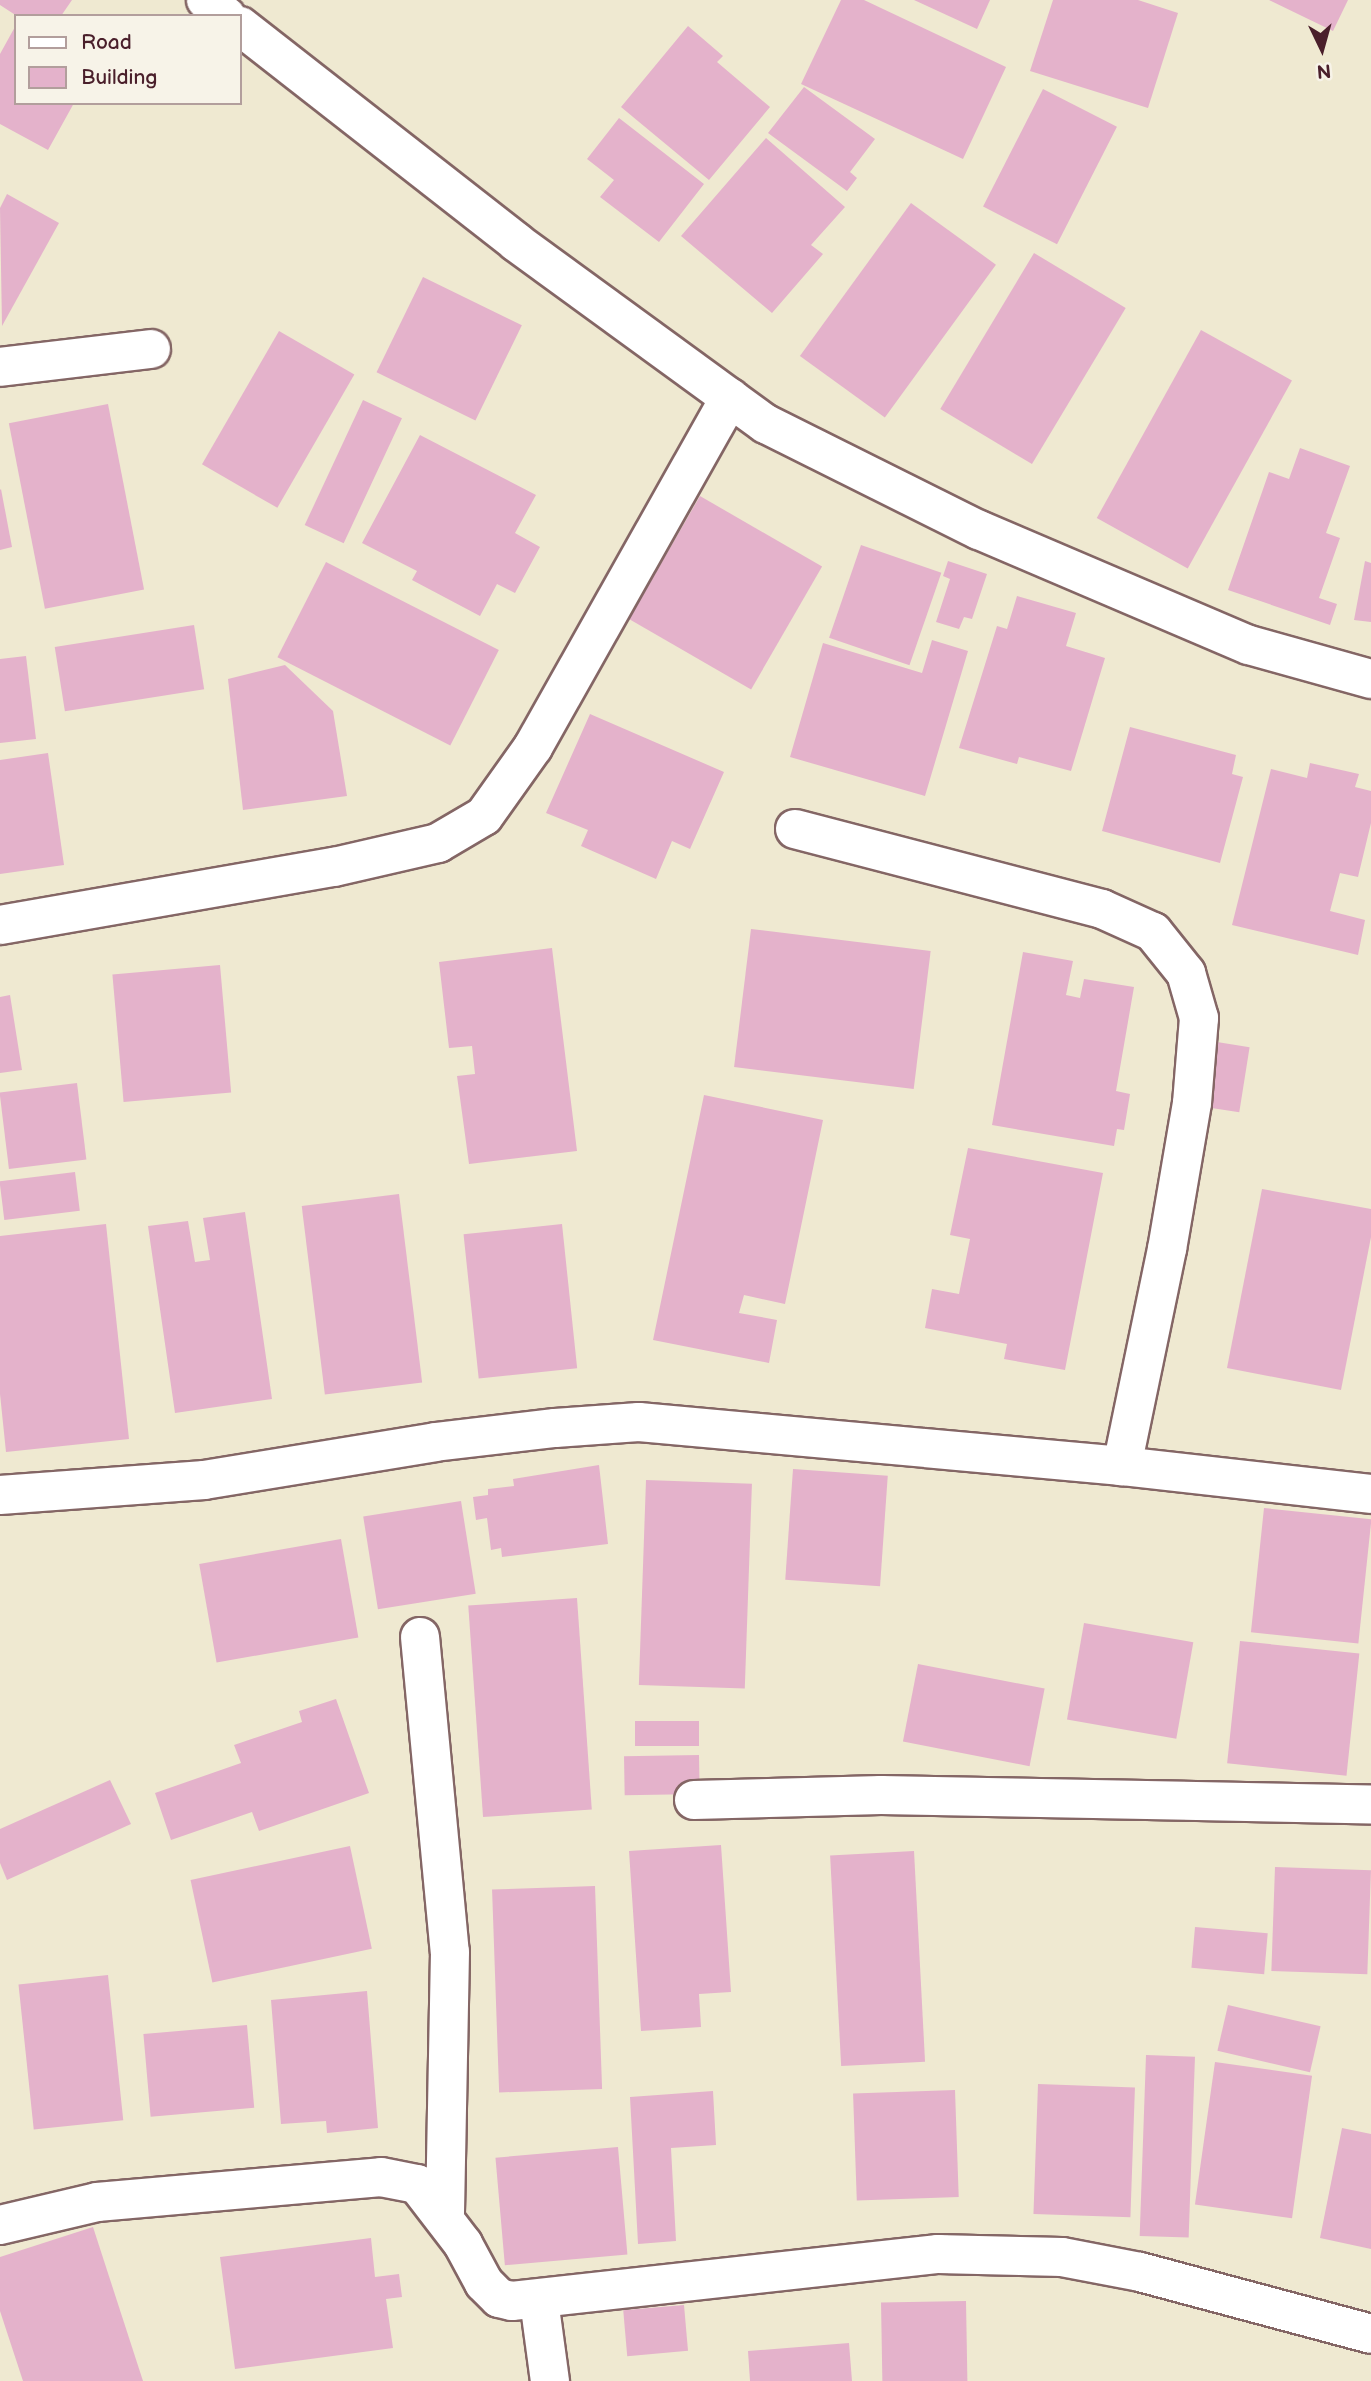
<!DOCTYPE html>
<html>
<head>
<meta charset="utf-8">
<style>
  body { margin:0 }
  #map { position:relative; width:1371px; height:2381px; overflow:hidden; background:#efe9d1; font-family:"Balsamiq Sans",sans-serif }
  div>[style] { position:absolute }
  .building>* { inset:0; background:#e4b2cb; transform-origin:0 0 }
  .roads { filter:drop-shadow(2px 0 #846665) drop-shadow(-2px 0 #846665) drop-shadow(0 2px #846665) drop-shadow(0 -2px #846665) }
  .minor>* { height:38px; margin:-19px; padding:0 19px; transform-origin:19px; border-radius:19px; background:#fff }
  span { translate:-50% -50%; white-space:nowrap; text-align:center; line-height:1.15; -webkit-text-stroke:6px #f7f3e8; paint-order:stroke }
  .legend { position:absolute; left:14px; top:14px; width:228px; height:91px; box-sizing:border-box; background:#f7f3e8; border:2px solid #b29e9c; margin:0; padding:9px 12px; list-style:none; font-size:21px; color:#4a1f2b }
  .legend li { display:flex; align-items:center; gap:14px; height:35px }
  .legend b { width:35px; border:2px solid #b29e9c }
  .north { position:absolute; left:1287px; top:14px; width:70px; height:70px; -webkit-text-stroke:5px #f7f3e8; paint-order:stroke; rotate:175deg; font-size:19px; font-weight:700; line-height:28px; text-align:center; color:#4a1f2b }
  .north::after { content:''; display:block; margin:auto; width:24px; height:32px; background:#4a1f2b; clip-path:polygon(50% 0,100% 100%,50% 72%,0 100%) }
</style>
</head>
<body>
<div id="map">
  <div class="building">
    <div style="clip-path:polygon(0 0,72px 0,61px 16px,17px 16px,0 5px)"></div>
    <div style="clip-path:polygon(841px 0,864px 0,1006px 67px,963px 159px,801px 84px)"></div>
    <div style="clip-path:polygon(914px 0,990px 0,977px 29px)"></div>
    <div style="clip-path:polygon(1053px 0,1138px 0,1178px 13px,1148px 108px,1030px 71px)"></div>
    <div style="clip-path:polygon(1269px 0,1348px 0,1333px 31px)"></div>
    <div style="clip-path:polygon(16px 25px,16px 103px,74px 103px,48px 150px,0 124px,0 54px)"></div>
    <div style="clip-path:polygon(688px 26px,723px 56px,717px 62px,770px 107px,709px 180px,621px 107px)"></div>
    <div style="clip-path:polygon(804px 87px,875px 139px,850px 172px,857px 178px,847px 191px,768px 133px)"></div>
    <div style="left:1043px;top:89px;width:83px;height:132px;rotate:27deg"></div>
    <div style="clip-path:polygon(619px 118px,704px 184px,659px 242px,600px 197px,614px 180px,587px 159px)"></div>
    <div style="clip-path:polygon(766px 138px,845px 207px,811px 245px,823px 254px,772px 313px,681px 236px)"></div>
    <div style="clip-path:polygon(7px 194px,59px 223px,2px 326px,0 208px)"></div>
    <div style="left:911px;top:203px;width:105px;height:189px;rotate:36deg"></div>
    <div style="left:1034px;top:253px;width:107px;height:182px;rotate:31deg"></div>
    <div style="left:423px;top:277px;width:110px;height:106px;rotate:26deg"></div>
    <div style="left:1201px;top:330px;width:104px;height:215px;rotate:29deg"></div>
    <div style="left:279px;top:331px;width:87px;height:154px;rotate:30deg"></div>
    <div style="left:363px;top:400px;width:43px;height:138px;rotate:25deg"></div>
    <div style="left:108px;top:404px;width:189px;height:101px;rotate:79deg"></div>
    <div style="clip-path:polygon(420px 435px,536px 495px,515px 533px,540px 547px,515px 593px,497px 584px,480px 616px,412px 580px,417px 571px,362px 543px)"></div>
    <div style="clip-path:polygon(1300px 448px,1350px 466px,1326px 533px,1340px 538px,1319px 598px,1337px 604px,1330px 625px,1228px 590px,1269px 472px,1289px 479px)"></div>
    <div style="clip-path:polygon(1px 489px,12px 547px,0 550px,0 490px)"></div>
    <div style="left:700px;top:496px;width:141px;height:142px;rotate:30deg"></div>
    <div style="left:861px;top:545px;width:85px;height:98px;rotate:19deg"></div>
    <div style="clip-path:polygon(948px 561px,987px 574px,972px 619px,964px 617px,959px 629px,936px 622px,950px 579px,943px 576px)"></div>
    <div style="clip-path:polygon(1365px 561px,1371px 563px,1371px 622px,1354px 620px)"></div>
    <div style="left:326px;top:562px;width:194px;height:107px;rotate:27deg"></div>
    <div style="clip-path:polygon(1017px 596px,1076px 613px,1066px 646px,1105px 658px,1071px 771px,1019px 757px,1017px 764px,959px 748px,997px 626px,1007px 629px)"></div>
    <div style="left:194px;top:625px;width:65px;height:141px;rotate:81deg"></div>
    <div style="clip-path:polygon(932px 640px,968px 651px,925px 796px,790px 757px,823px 643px,922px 673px)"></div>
    <div style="clip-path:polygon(26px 656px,36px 739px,0 743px,0 659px)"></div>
    <div style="clip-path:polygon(285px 665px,333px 711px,347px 796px,243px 810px,228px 679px)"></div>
    <div style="clip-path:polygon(590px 714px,724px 772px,690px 849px,672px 841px,656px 879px,581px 846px,588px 830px,546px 813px)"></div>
    <div style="clip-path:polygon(1130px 727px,1236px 755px,1232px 774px,1243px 777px,1220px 863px,1102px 831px)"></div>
    <div style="clip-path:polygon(48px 753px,64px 865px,0 874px,0 760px)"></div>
    <div style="clip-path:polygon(1310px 763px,1359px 774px,1355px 787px,1371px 791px,1371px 823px,1358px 877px,1340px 873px,1330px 911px,1365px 920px,1358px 955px,1232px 925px,1271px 769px,1307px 778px)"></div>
    <div style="left:751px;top:929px;width:181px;height:139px;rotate:7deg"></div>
    <div style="clip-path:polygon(552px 948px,577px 1151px,469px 1164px,457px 1076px,475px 1074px,472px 1046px,449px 1048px,439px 962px)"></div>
    <div style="clip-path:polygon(1023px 952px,1073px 961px,1066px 995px,1080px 998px,1084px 979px,1134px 987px,1116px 1091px,1130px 1094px,1124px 1130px,1117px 1129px,1114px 1146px,992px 1125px)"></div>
    <div style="left:220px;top:965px;width:128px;height:108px;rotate:85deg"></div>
    <div style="clip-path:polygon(10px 995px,22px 1070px,0 1073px,0 997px)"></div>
    <div style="left:1217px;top:1042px;width:33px;height:66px;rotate:9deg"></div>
    <div style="left:77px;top:1083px;width:77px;height:78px;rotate:83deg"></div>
    <div style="clip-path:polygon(704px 1095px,823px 1120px,785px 1304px,744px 1295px,739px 1313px,777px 1320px,769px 1363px,653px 1340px)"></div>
    <div style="clip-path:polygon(968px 1148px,1103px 1173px,1065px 1370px,1004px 1359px,1007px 1344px,925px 1328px,932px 1289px,959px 1294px,970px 1239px,950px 1235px)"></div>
    <div style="left:75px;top:1172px;width:39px;height:76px;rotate:83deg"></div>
    <div style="clip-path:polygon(1262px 1189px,1371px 1209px,1371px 1237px,1341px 1390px,1227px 1368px)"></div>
    <div style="left:399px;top:1194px;width:190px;height:98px;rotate:83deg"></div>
    <div style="clip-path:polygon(245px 1212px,272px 1399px,175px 1413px,148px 1226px,188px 1221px,195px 1262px,210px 1260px,203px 1218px)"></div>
    <div style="clip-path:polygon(106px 1224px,129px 1439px,6px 1452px,0 1394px,0 1236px)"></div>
    <div style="left:562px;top:1224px;width:145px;height:99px;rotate:84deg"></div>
    <div style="clip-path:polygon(599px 1465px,608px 1544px,502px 1557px,501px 1548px,491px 1550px,487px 1518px,476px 1520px,473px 1497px,488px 1495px,488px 1489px,514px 1486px,513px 1479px)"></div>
    <div style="left:793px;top:1469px;width:95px;height:111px;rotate:4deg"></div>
    <div style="left:646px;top:1480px;width:106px;height:205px;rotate:2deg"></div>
    <div style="left:461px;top:1501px;width:94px;height:99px;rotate:81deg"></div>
    <div style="left:1264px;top:1508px;width:108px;height:125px;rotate:6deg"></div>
    <div style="left:341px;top:1539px;width:100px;height:144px;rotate:80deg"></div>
    <div style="left:577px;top:1598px;width:212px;height:109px;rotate:86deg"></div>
    <div style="left:1084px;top:1623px;width:111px;height:98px;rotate:10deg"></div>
    <div style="left:1240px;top:1641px;width:120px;height:123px;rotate:6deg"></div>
    <div style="left:918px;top:1664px;width:129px;height:79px;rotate:11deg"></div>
    <div style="clip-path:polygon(336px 1699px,369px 1793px,259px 1831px,252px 1812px,171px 1840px,155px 1793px,241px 1763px,234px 1745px,302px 1722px,299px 1711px)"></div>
    <div style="left:699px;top:1721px;width:25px;height:64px;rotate:90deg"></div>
    <div style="left:699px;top:1755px;width:39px;height:75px;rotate:89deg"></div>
    <div style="clip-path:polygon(110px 1780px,131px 1824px,7px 1880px,0 1863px,0 1829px)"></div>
    <div style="clip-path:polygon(721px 1845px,731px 1992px,699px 1994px,701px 2027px,641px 2031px,629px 1851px)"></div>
    <div style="left:350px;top:1846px;width:105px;height:163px;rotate:78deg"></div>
    <div style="left:914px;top:1851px;width:211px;height:84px;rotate:87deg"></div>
    <div style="left:1275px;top:1867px;width:96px;height:104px;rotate:2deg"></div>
    <div style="left:595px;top:1886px;width:203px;height:103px;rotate:88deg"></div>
    <div style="left:1195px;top:1927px;width:73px;height:41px;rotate:5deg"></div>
    <div style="left:108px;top:1975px;width:146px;height:90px;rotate:84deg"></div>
    <div style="clip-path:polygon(367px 1991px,378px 2128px,327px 2133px,326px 2121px,281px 2124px,271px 2000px)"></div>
    <div style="left:1228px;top:2005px;width:95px;height:47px;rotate:13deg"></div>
    <div style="left:247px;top:2025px;width:83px;height:104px;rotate:85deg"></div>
    <div style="left:1146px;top:2055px;width:49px;height:181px;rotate:2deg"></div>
    <div style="left:1215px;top:2062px;width:98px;height:144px;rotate:8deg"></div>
    <div style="left:1038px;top:2084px;width:97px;height:130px;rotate:2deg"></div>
    <div style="left:955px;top:2090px;width:107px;height:102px;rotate:88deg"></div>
    <div style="clip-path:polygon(713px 2091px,716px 2145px,671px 2148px,676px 2241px,638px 2244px,630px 2097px)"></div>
    <div style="clip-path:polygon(1342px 2128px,1371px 2134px,1371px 2249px,1320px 2238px)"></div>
    <div style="left:618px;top:2147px;width:108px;height:123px;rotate:85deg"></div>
    <div style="clip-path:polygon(93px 2227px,143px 2381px,23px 2381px,0 2311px,0 2257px)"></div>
    <div style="clip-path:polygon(371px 2238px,375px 2277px,399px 2274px,402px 2297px,386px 2299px,393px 2348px,235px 2369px,220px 2257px)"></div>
    <div style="left:966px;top:2301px;width:80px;height:85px;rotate:89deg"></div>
    <div style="left:684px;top:2305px;width:46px;height:61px;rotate:85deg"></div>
    <div style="clip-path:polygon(849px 2343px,852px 2381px,750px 2381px,748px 2351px)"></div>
  </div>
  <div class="roads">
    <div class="minor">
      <div style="left:206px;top:0;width:26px;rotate:39deg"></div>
      <div style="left:240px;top:26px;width:350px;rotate:38deg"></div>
      <div style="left:516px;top:242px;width:309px;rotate:36.1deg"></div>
      <div style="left:766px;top:424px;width:238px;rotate:26.5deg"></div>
      <div style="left:979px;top:530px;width:293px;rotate:23.1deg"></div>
      <div style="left:1249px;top:645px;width:127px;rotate:15.6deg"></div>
      <div style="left:0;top:367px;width:152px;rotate:-6.8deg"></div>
      <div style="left:795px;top:829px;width:317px;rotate:14.6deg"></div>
      <div style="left:1102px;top:909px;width:56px;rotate:24.3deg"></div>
      <div style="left:1153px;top:932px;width:53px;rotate:51.2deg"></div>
      <div style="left:1186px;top:973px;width:47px;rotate:73.9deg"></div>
      <div style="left:1199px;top:1018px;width:85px;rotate:94.7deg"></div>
      <div style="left:1192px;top:1103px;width:148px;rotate:99.7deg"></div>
      <div style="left:1167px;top:1249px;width:222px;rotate:101.7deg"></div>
      <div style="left:0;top:925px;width:339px;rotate:-9.9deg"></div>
      <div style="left:334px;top:867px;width:107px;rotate:-13deg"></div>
      <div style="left:438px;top:843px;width:53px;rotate:-30.4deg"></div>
      <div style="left:484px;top:816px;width:85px;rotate:-54.6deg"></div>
      <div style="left:533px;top:747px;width:401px;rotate:-60.6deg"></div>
      <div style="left:0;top:1495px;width:205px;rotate:-4.2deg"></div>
      <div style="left:204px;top:1480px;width:234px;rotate:-9.3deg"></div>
      <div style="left:435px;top:1442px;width:121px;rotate:-6.7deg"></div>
      <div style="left:555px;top:1428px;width:84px;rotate:-4.1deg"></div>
      <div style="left:639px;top:1422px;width:485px;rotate:5.2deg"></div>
      <div style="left:1122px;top:1466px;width:251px;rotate:6.4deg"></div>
      <div style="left:420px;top:1637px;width:316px;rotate:84.6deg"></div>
      <div style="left:450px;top:1952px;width:267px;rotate:91.1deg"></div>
      <div style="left:694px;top:1800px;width:187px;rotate:-1.5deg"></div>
      <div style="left:881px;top:1795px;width:490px;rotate:1.1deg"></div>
      <div style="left:0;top:2225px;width:100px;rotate:-13.3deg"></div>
      <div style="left:97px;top:2202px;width:285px;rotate:-5deg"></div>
      <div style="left:381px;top:2177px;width:37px;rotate:11deg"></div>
      <div style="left:417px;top:2184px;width:76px;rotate:52.5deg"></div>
      <div style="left:463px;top:2244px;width:44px;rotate:61.7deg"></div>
      <div style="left:484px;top:2283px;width:21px;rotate:45deg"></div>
      <div style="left:499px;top:2298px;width:13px;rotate:13deg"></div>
      <div style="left:512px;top:2301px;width:429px;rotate:-6.3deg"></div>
      <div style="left:938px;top:2254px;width:124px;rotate:1.4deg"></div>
      <div style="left:1062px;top:2257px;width:79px;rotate:10.9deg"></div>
      <div style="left:1140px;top:2272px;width:239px;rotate:15deg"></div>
      <div style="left:539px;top:2300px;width:82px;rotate:82.3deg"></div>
    </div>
  </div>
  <ul class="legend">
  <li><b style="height:9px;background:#fff"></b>Road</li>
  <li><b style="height:19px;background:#e4b2cb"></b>Building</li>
  </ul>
  <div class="north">N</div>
</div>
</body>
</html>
